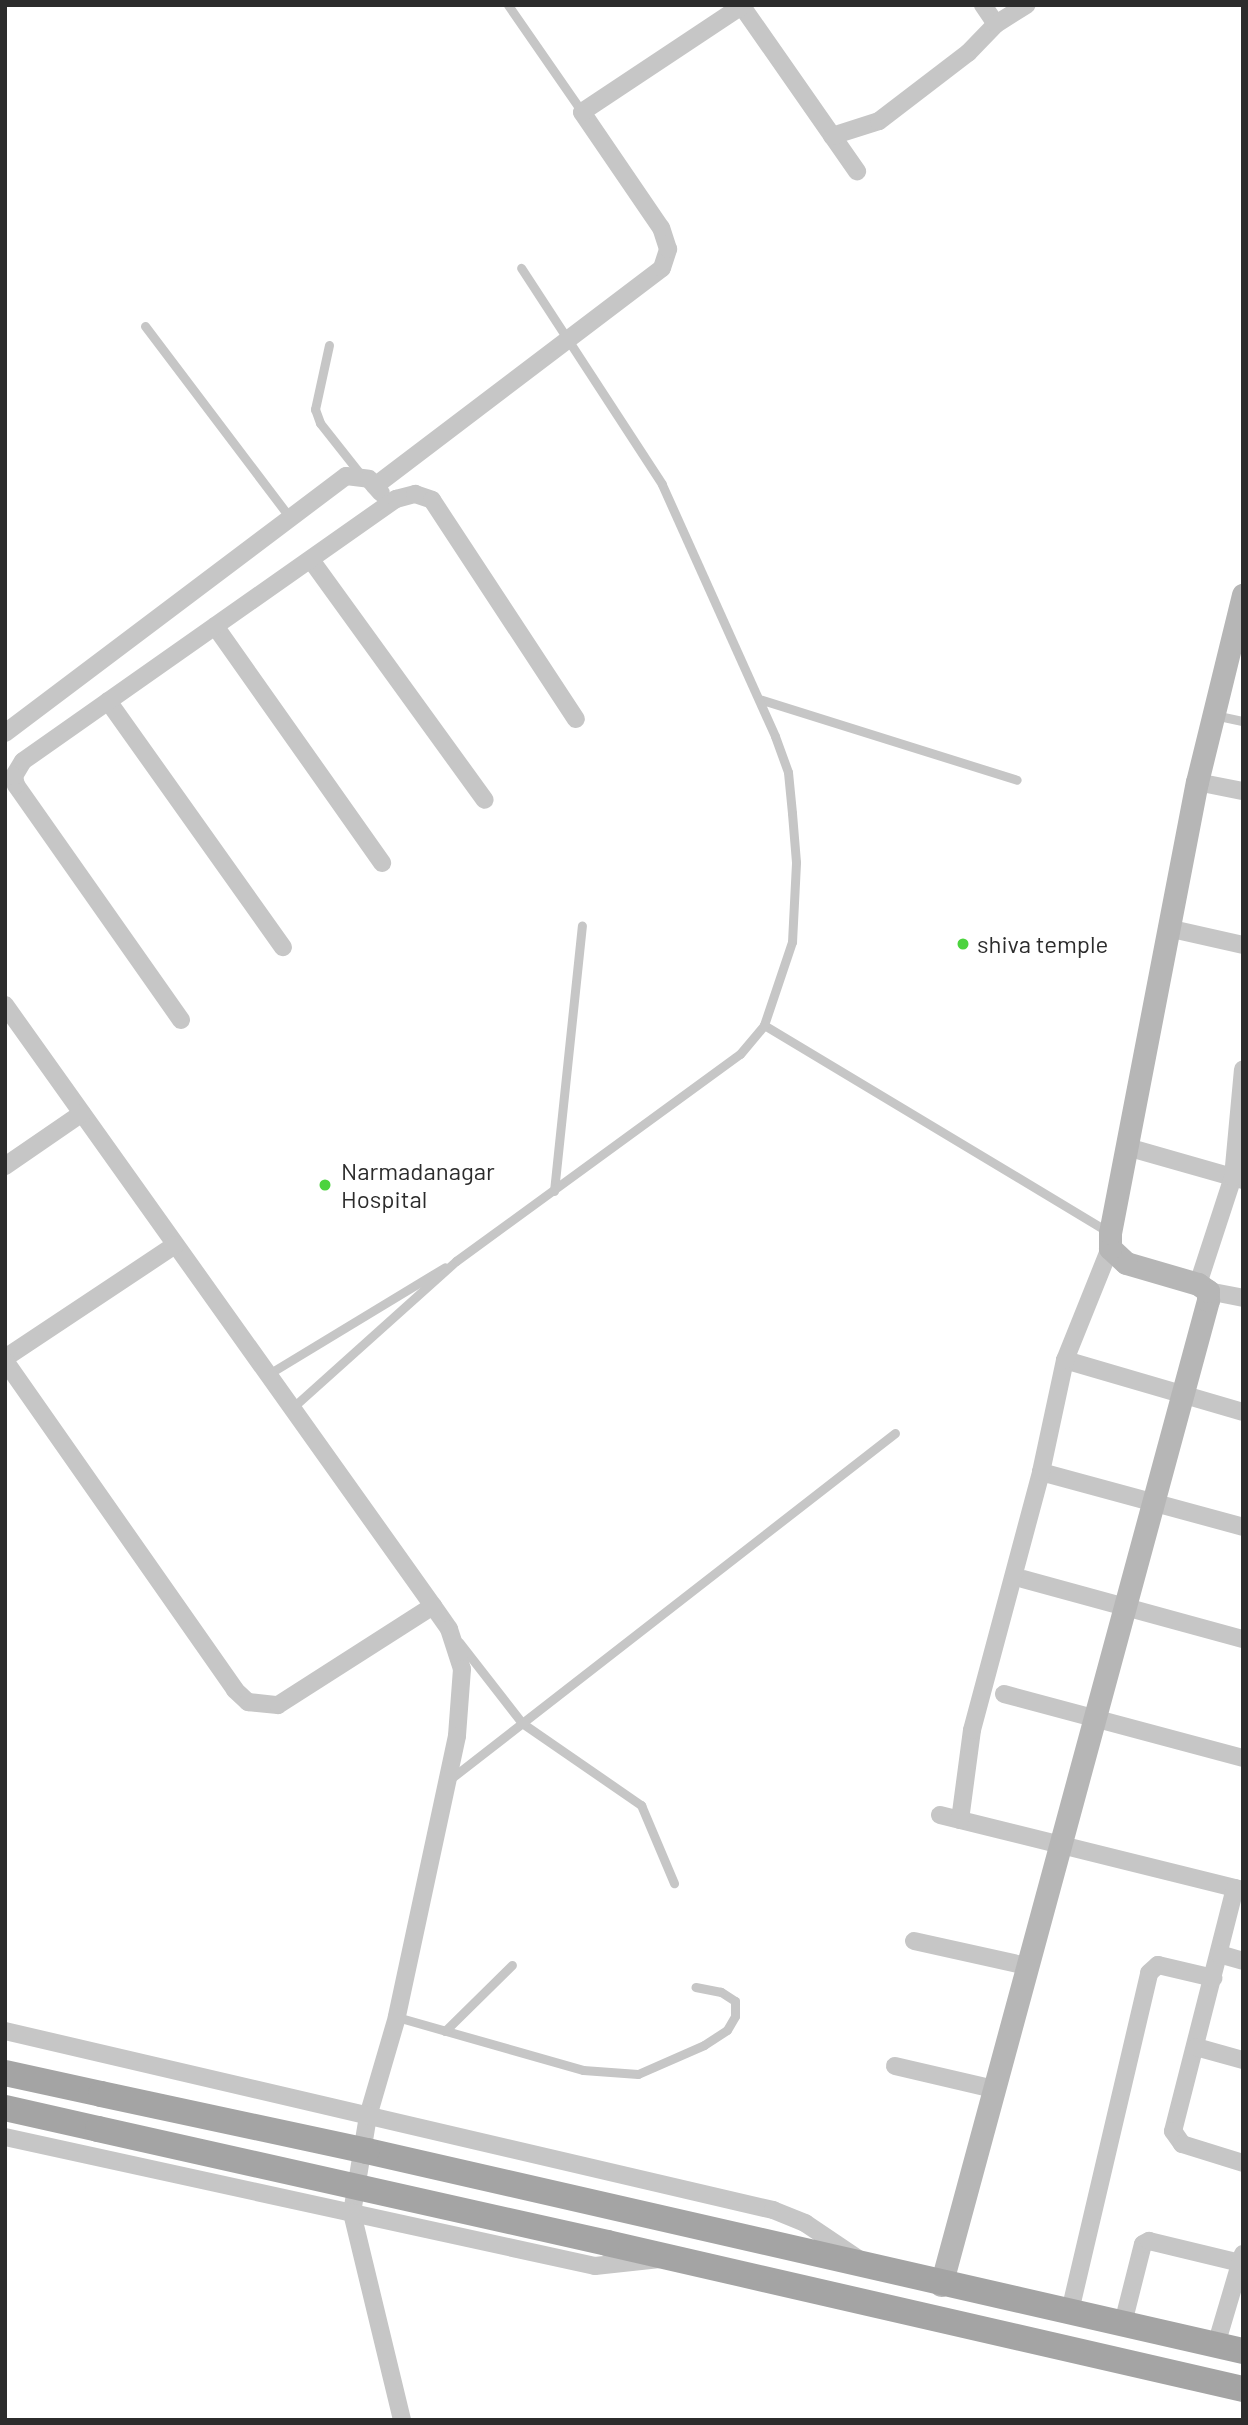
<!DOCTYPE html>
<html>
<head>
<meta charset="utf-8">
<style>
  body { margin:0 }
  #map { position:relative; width:1248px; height:2425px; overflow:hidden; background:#fff; font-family:Barlow,sans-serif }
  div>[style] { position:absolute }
  .lane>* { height:9px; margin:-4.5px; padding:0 4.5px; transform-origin:4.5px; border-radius:4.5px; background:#c6c6c6 }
  .street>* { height:18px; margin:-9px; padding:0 9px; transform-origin:9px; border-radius:9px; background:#c6c6c6 }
  .secondary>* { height:23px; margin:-11.5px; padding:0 11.5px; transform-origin:11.5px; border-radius:11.5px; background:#b6b6b6 }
  .primary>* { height:26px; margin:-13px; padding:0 13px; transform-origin:13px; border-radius:13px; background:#a4a4a4 }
  .primary-bridge>* { height:26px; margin:-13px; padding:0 13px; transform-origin:13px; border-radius:13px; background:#a4a4a4 }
  .dots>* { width:19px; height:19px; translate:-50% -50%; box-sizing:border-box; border:4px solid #fff; border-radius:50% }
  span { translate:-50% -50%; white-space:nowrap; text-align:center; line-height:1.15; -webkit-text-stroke:7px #fff; paint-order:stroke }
  .poi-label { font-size:24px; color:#2c2c2c }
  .left { translate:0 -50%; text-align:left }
  .frame { position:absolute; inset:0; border:7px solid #2c2c2c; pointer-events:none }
</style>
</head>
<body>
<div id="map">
  <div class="lane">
    <div style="left:508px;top:5px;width:130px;rotate:55.3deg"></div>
    <div style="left:145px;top:326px;width:241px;rotate:52.9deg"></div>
    <div style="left:329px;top:345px;width:66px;rotate:102.3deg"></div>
    <div style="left:315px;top:409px;width:15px;rotate:70deg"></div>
    <div style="left:320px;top:423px;width:66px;rotate:51.7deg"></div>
    <div style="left:759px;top:699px;width:270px;rotate:17.4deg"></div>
    <div style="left:1214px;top:715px;width:30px;rotate:12deg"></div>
    <div style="left:764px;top:1025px;width:402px;rotate:31deg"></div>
    <div style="left:554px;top:1191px;width:267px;rotate:-84deg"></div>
    <div style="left:267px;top:1375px;width:208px;rotate:-31.2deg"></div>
    <div style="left:291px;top:1409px;width:222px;rotate:-41.9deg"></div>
    <div style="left:456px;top:1261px;width:351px;rotate:-36.1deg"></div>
    <div style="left:740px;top:1054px;width:38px;rotate:-50deg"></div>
    <div style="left:764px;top:1025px;width:88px;rotate:-71.4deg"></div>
    <div style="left:792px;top:942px;width:80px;rotate:-87.1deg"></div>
    <div style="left:796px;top:862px;width:49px;rotate:-94.7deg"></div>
    <div style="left:792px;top:813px;width:41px;rotate:-95.6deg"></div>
    <div style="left:788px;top:772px;width:38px;rotate:-110deg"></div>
    <div style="left:775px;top:736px;width:276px;rotate:-114.2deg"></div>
    <div style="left:662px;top:484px;width:258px;rotate:-123.1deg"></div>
    <div style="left:459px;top:1642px;width:103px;rotate:52.1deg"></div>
    <div style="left:522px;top:1723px;width:145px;rotate:34.6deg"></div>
    <div style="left:641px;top:1805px;width:85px;rotate:67.1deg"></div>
    <div style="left:449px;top:1780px;width:565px;rotate:-37.88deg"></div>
    <div style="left:397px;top:2017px;width:193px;rotate:15.9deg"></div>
    <div style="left:583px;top:2070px;width:55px;rotate:4.2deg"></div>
    <div style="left:638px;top:2074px;width:72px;rotate:-23.7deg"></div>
    <div style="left:704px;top:2045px;width:27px;rotate:-33deg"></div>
    <div style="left:727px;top:2030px;width:16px;rotate:-60deg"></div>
    <div style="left:735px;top:2016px;width:15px;rotate:-90deg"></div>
    <div style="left:735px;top:2001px;width:17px;rotate:-147deg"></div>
    <div style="left:721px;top:1992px;width:26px;rotate:-169deg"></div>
    <div style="left:445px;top:2031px;width:94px;rotate:-44.6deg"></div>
  </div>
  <div class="street">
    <div style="left:741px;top:5px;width:203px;rotate:55.1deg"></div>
    <div style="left:983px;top:5px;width:23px;rotate:56deg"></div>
    <div style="left:832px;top:136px;width:49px;rotate:-17.7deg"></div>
    <div style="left:879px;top:121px;width:112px;rotate:-37.4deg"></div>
    <div style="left:968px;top:53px;width:40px;rotate:-46deg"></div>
    <div style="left:996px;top:24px;width:36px;rotate:-32deg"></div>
    <div style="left:375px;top:486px;width:360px;rotate:-37.2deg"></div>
    <div style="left:662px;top:268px;width:20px;rotate:-72deg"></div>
    <div style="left:668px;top:249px;width:22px;rotate:-108deg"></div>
    <div style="left:661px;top:228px;width:140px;rotate:-124.3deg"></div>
    <div style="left:582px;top:112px;width:193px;rotate:-33.6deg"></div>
    <div style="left:311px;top:560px;width:296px;rotate:54.1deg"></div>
    <div style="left:215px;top:626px;width:290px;rotate:54.8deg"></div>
    <div style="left:108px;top:701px;width:302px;rotate:54.6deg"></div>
    <div style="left:5px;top:733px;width:427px;rotate:-37deg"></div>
    <div style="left:346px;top:476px;width:23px;rotate:7deg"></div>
    <div style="left:369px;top:479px;width:18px;rotate:49deg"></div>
    <div style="left:1197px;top:782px;width:47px;rotate:11.1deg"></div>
    <div style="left:1172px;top:929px;width:73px;rotate:12.7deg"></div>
    <div style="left:5px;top:1005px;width:738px;rotate:54.54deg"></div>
    <div style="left:433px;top:1606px;width:28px;rotate:55deg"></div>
    <div style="left:449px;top:1629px;width:42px;rotate:72deg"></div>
    <div style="left:462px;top:1669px;width:67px;rotate:94.3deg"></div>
    <div style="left:457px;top:1736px;width:287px;rotate:102.1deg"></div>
    <div style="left:397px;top:2017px;width:103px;rotate:106.3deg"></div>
    <div style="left:368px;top:2116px;width:98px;rotate:99.4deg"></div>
    <div style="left:352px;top:2213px;width:213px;rotate:76.4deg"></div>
    <div style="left:181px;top:1020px;width:287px;rotate:-125.1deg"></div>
    <div style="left:16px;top:785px;width:9px;rotate:-103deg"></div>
    <div style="left:14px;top:776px;width:17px;rotate:-59deg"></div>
    <div style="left:23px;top:761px;width:456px;rotate:-35.1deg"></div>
    <div style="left:396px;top:499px;width:20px;rotate:-15deg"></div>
    <div style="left:415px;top:494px;width:18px;rotate:19deg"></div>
    <div style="left:432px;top:500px;width:262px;rotate:56.7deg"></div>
    <div style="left:1127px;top:1147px;width:121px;rotate:15.9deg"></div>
    <div style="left:5px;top:1166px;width:93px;rotate:-34.5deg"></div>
    <div style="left:1198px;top:1284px;width:113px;rotate:-71.9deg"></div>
    <div style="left:1233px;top:1177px;width:108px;rotate:-84.7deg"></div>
    <div style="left:1208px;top:1291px;width:36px;rotate:11deg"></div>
    <div style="left:5px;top:1358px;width:204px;rotate:-33.6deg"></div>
    <div style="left:1065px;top:1360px;width:185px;rotate:16.3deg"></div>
    <div style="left:5px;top:1361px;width:401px;rotate:55deg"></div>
    <div style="left:235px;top:1690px;width:18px;rotate:43deg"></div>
    <div style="left:248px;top:1702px;width:30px;rotate:6deg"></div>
    <div style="left:278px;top:1705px;width:184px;rotate:-32.6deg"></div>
    <div style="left:1041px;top:1472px;width:209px;rotate:15.2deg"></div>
    <div style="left:1023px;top:1579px;width:228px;rotate:15.3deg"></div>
    <div style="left:1004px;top:1694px;width:247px;rotate:15deg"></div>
    <div style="left:940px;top:1815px;width:312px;rotate:13.9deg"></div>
    <div style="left:960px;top:1820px;width:91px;rotate:-82.4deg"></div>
    <div style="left:972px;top:1730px;width:267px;rotate:-75deg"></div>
    <div style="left:1041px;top:1472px;width:115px;rotate:-77.9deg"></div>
    <div style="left:1065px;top:1360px;width:121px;rotate:-68.1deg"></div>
    <div style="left:1235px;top:1888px;width:251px;rotate:104.3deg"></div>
    <div style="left:1173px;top:2131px;width:16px;rotate:55deg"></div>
    <div style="left:1182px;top:2144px;width:64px;rotate:17.3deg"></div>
    <div style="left:914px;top:1941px;width:116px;rotate:12.5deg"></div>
    <div style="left:1219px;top:1954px;width:25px;rotate:16deg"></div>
    <div style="left:5px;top:2031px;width:789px;rotate:13.12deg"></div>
    <div style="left:773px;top:2210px;width:35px;rotate:22deg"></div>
    <div style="left:805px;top:2223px;width:63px;rotate:33.9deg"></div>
    <div style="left:1196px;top:2047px;width:49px;rotate:15.5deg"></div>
    <div style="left:895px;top:2066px;width:102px;rotate:13.1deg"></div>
    <div style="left:5px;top:2137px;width:604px;rotate:12.33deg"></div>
    <div style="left:595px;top:2266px;width:65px;rotate:-6.1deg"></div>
    <div style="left:1070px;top:2311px;width:347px;rotate:-76.8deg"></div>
    <div style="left:1149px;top:1973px;width:12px;rotate:-42deg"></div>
    <div style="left:1158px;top:1965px;width:57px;rotate:13.3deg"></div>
    <div style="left:1123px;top:2323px;width:81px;rotate:-75.8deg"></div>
    <div style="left:1143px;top:2244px;width:7px;rotate:-27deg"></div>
    <div style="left:1149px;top:2241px;width:94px;rotate:13.6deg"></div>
    <div style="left:1216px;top:2345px;width:95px;rotate:-73.5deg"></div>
  </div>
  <div class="secondary">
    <div style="left:941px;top:2285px;width:1021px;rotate:-74.83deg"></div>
    <div style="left:1208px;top:1300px;width:9px;rotate:-90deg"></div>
    <div style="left:1208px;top:1291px;width:12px;rotate:-145deg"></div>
    <div style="left:1198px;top:1284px;width:75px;rotate:-163.7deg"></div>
    <div style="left:1126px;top:1263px;width:22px;rotate:-137deg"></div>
    <div style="left:1110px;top:1248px;width:15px;rotate:-90deg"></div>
    <div style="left:1110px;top:1233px;width:459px;rotate:-79.1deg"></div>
    <div style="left:1197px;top:782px;width:193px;rotate:-76.2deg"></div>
  </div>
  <div class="primary">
    <div style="left:5px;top:2073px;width:98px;rotate:12.3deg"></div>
    <div style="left:5px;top:2108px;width:95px;rotate:12.7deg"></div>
    <div style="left:367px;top:2151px;width:899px;rotate:12.86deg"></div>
    <div style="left:607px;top:2243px;width:653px;rotate:12.93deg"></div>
  </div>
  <div class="primary-bridge">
    <div style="left:101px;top:2094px;width:272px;rotate:12.1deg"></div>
    <div style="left:98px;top:2129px;width:522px;rotate:12.62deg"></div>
  </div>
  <div class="dots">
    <div style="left:963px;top:944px;background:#4cd33e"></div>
    <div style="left:325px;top:1185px;background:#4cd33e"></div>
  </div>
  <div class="poi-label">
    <span class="left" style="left:977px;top:944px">shiva temple</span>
    <span class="left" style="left:341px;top:1185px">Narmadanagar<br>Hospital</span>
  </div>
  <div class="frame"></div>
</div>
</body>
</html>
